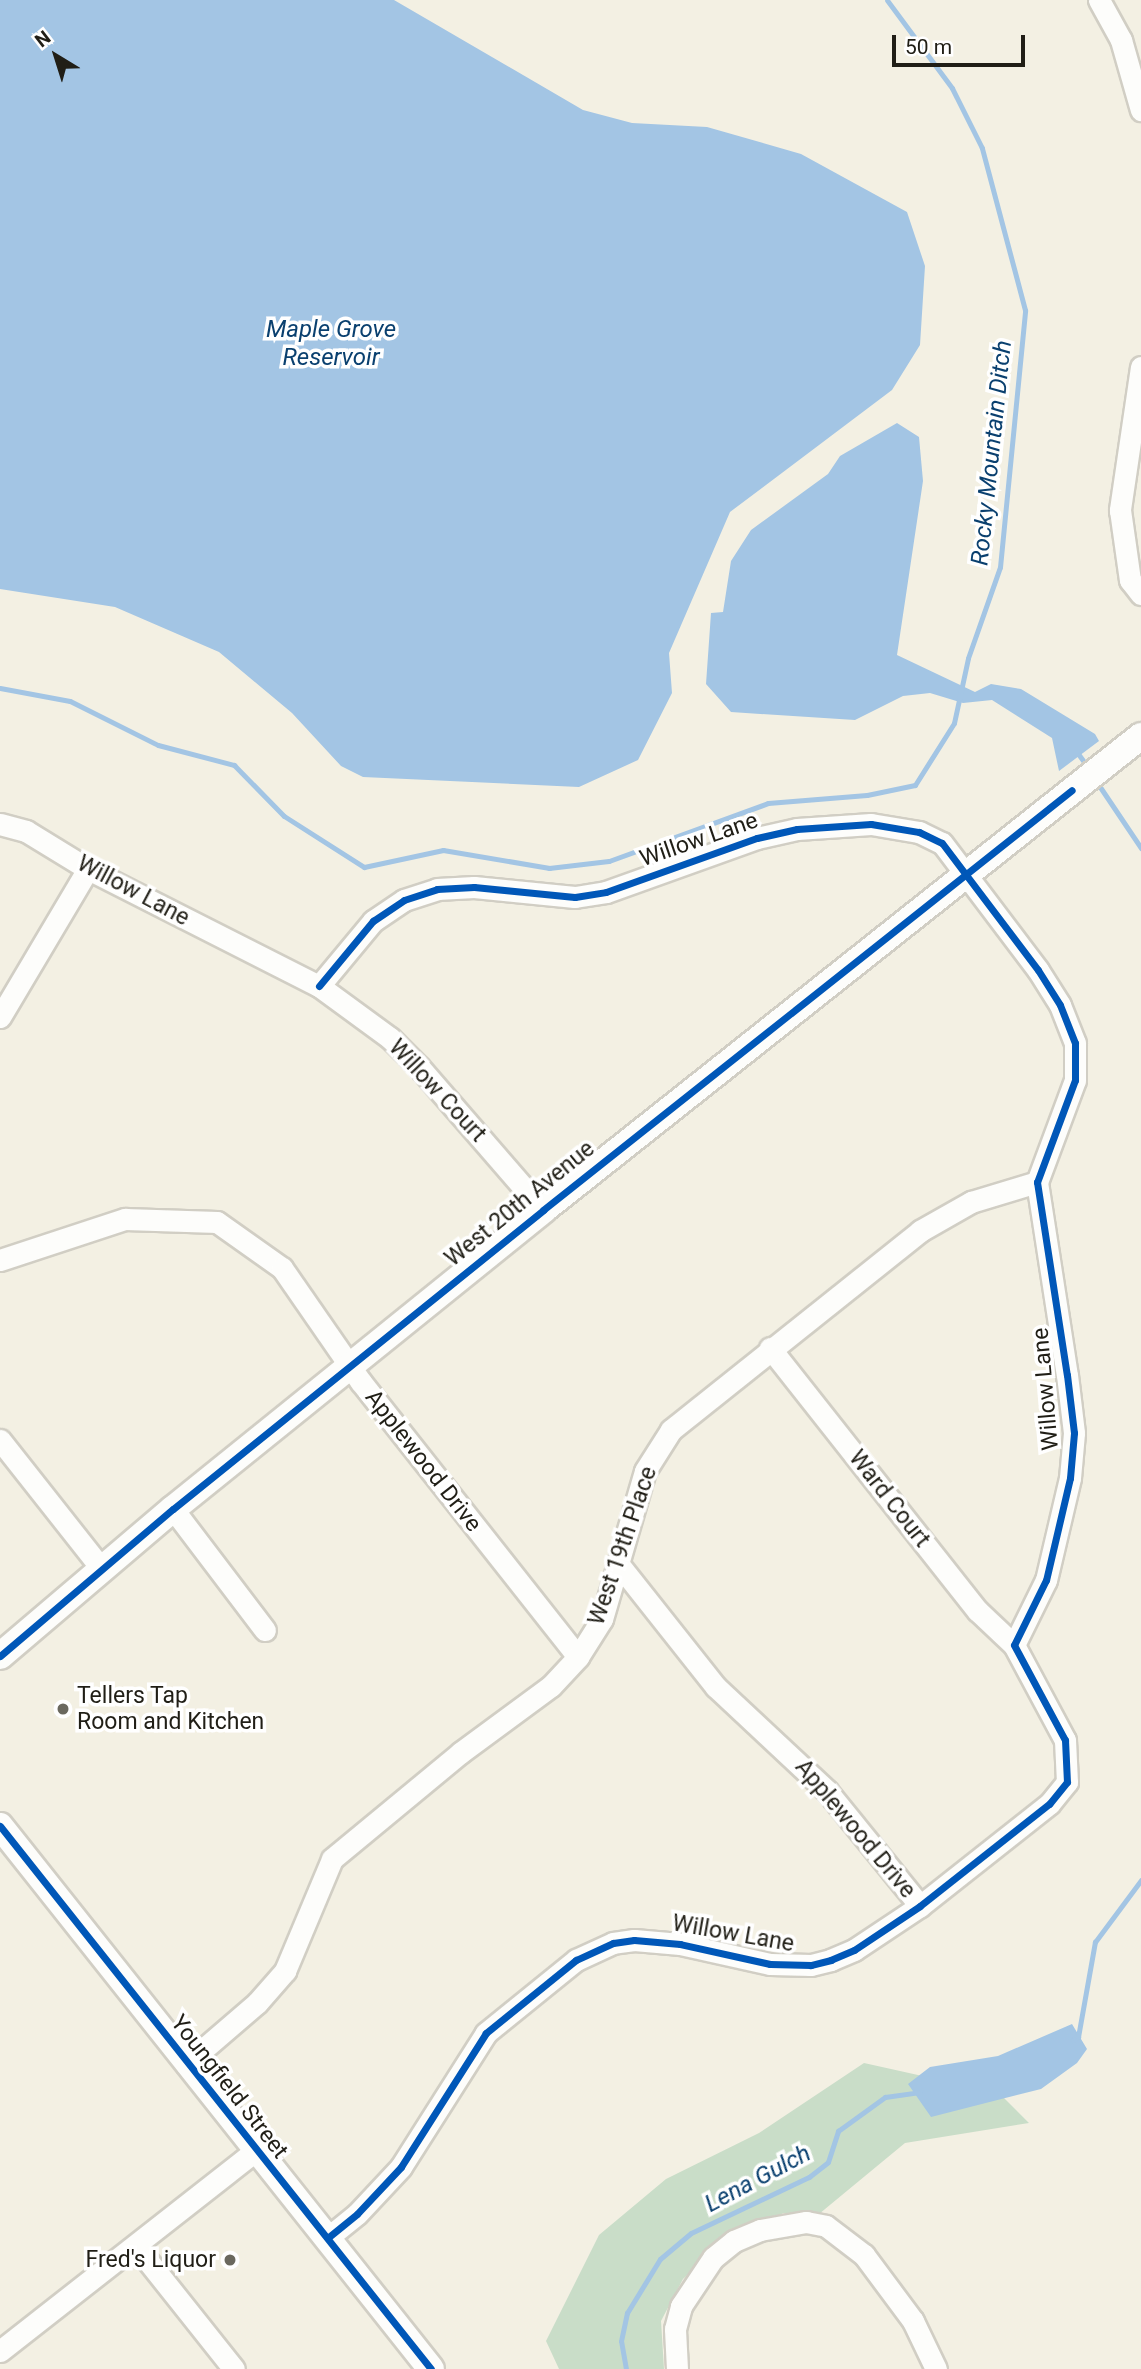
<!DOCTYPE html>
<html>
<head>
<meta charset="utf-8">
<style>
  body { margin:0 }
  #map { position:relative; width:1141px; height:2369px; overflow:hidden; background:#f3f0e3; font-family:Roboto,sans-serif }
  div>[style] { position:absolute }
  .green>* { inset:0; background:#c9ddc8 }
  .water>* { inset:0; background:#a3c5e4 }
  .stream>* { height:5px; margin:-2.5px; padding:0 2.5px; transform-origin:2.5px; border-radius:2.5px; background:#a3c5e4 }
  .roads { filter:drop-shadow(2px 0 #d1cec4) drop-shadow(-2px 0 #d1cec4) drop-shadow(0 2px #d1cec4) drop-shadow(0 -2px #d1cec4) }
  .minor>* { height:21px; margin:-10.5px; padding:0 10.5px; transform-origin:10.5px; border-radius:10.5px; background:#fdfdfb }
  .tertiary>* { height:26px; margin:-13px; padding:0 13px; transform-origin:13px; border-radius:13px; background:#fdfdfb }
  .cycleway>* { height:7px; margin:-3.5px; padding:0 3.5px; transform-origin:3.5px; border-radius:3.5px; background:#0057b8 }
  .dots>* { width:19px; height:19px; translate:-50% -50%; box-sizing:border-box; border:4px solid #fff; border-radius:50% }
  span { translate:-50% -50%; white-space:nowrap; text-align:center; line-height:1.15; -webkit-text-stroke:7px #fff; paint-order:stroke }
  .street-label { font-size:23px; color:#201e16 }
  .poi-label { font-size:23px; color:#201e16 }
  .left { translate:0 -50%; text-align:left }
  .right { translate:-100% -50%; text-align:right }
  .water-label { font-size:24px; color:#0a406f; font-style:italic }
  .north { position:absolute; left:21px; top:21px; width:70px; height:70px; -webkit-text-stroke:5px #fff; paint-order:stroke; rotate:322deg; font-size:19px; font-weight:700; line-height:28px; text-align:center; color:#201e16 }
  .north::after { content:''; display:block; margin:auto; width:24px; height:32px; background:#201e16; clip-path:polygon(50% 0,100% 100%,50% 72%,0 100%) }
  .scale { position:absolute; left:892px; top:35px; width:133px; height:32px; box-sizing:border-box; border:4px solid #201e16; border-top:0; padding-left:9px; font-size:21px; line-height:24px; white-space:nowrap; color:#201e16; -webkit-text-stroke:5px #fff; paint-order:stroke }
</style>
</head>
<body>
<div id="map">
  <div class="green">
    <div style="clip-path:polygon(864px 2063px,999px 2093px,1029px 2123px,905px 2143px,819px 2214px,784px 2213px,731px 2234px,683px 2279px,661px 2321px,664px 2369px,559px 2369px,546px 2341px,599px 2235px,666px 2179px,759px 2133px)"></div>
  </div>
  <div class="water">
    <div style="clip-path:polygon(0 0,394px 0,583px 110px,632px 123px,707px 127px,801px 154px,907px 212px,925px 266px,920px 345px,892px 390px,730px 512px,669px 653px,672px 693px,638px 760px,579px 787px,363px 777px,341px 766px,292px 713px,219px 652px,115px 607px,0 589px)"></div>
    <div style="clip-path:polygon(897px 423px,919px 437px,923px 481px,897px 655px,975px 692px,991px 684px,1021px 689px,1095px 734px,1099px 741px,1059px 771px,1052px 738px,992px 700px,963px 703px,930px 693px,903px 696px,855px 720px,731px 712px,706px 684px,711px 613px,723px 612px,731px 561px,751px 530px,828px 474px,840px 456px)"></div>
    <div style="clip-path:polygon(1072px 2024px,1087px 2049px,1077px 2063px,1041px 2089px,931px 2117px,908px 2084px,930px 2067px,998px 2056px)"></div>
  </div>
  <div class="stream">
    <div style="left:0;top:688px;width:71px;rotate:10.5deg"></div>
    <div style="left:70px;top:701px;width:98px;rotate:26.6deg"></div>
    <div style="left:158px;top:745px;width:79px;rotate:14.7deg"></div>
    <div style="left:234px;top:765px;width:71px;rotate:45.6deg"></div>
    <div style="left:284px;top:816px;width:95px;rotate:32.5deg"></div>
    <div style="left:364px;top:867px;width:81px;rotate:-12.1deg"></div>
    <div style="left:443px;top:850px;width:108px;rotate:9.6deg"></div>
    <div style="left:549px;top:868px;width:60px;rotate:-6.7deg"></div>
    <div style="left:609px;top:861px;width:169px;rotate:-20deg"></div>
    <div style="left:768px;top:803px;width:99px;rotate:-4.6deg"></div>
    <div style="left:867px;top:795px;width:49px;rotate:-11.8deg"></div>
    <div style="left:915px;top:785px;width:73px;rotate:-57.8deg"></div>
    <div style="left:954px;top:723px;width:66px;rotate:-77.8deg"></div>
    <div style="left:968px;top:658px;width:96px;rotate:-70.6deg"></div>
    <div style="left:1000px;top:567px;width:258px;rotate:-84.4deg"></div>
    <div style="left:1025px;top:310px;width:168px;rotate:-104.9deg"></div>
    <div style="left:982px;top:148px;width:67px;rotate:-116.6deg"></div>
    <div style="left:952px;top:88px;width:109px;rotate:-126.5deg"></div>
    <div style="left:1079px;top:755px;width:17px;rotate:54deg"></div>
    <div style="left:1096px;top:781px;width:81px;rotate:56.1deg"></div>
    <div style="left:1073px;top:2040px;width:6px;rotate:-31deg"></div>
    <div style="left:1078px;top:2037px;width:97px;rotate:-79.9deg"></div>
    <div style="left:1095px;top:1942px;width:77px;rotate:-53.4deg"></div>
    <div style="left:626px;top:2369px;width:28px;rotate:-100deg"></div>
    <div style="left:621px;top:2341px;width:29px;rotate:-78deg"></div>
    <div style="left:627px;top:2313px;width:63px;rotate:-58.6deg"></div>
    <div style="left:660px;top:2259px;width:40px;rotate:-40deg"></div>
    <div style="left:691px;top:2233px;width:131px;rotate:-25.4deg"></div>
    <div style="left:809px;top:2177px;width:24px;rotate:-38deg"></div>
    <div style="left:828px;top:2162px;width:33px;rotate:-72deg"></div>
    <div style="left:838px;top:2131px;width:58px;rotate:-35.9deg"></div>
    <div style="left:885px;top:2097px;width:35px;rotate:-8deg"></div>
  </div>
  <div class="roads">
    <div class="minor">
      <div style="left:1099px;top:0;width:46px;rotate:61.2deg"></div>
      <div style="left:1121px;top:40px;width:73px;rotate:74.1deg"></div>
      <div style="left:1141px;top:367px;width:145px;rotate:98.4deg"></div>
      <div style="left:1120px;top:510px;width:71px;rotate:81.9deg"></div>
      <div style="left:1130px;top:580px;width:18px;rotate:52deg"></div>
      <div style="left:0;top:824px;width:27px;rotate:15deg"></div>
      <div style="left:26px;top:831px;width:73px;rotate:31.5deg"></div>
      <div style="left:88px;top:869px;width:259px;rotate:26.9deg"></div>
      <div style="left:319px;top:986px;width:88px;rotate:36.2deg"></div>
      <div style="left:390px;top:1038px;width:42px;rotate:45deg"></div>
      <div style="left:420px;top:1068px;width:188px;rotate:49.1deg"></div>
      <div style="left:319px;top:986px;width:85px;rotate:-50.3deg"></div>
      <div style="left:373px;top:921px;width:37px;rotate:-34deg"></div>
      <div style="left:404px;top:900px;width:35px;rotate:-18deg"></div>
      <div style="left:437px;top:889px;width:37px;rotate:-3deg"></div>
      <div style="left:474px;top:887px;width:101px;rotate:5.7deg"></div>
      <div style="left:575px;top:897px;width:31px;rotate:-9deg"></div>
      <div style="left:606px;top:892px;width:160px;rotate:-19.7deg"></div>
      <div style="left:757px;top:838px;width:41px;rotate:-12.7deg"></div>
      <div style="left:797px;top:829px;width:74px;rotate:-3.9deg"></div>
      <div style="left:871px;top:824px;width:49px;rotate:9.5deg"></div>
      <div style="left:919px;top:832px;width:25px;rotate:26deg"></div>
      <div style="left:942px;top:843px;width:159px;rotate:52.9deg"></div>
      <div style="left:1038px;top:970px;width:41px;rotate:57.8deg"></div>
      <div style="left:1060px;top:1005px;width:41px;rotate:68.5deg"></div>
      <div style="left:1075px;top:1043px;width:37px;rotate:90deg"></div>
      <div style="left:1075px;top:1080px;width:109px;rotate:110.4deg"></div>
      <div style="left:1037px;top:1182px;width:195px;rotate:81.2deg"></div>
      <div style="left:1067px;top:1375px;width:58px;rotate:83.1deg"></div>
      <div style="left:1074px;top:1433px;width:45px;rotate:95.1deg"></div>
      <div style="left:1070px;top:1478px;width:105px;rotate:103.2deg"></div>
      <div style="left:1046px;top:1580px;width:72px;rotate:116.2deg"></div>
      <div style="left:1014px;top:1645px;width:108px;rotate:61.8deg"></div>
      <div style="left:1065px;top:1740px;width:42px;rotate:87.3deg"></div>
      <div style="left:1067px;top:1782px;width:28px;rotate:129deg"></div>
      <div style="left:1049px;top:1804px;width:164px;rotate:141.7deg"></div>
      <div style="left:920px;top:1906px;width:79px;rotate:146.3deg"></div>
      <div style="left:854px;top:1950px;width:25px;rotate:157deg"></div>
      <div style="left:831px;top:1960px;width:21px;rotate:166deg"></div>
      <div style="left:811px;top:1965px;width:41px;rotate:-178.6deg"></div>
      <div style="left:770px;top:1964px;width:92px;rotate:-167.5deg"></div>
      <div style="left:680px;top:1944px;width:46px;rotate:-175deg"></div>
      <div style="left:634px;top:1940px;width:21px;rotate:172deg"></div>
      <div style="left:613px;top:1943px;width:41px;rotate:155.3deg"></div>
      <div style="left:576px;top:1960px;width:116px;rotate:141deg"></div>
      <div style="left:486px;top:2033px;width:159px;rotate:122.4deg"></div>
      <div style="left:401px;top:2167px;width:64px;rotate:133.1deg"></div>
      <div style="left:357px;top:2214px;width:38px;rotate:141deg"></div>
      <div style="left:0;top:1017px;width:172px;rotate:-59.3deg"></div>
      <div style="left:0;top:1260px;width:132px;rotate:-18.2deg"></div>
      <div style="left:125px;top:1219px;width:92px;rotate:1.9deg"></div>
      <div style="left:217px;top:1222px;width:80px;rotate:35.3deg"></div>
      <div style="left:282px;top:1268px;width:139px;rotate:55.3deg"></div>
      <div style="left:361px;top:1382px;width:350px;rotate:51.7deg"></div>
      <div style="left:770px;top:1348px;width:335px;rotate:51.7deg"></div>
      <div style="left:978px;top:1611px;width:50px;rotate:43.4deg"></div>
      <div style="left:0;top:1440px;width:163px;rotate:51.7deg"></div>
      <div style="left:173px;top:1509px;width:152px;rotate:52.8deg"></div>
      <div style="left:620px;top:1566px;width:154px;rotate:51.6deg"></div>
      <div style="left:716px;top:1687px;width:152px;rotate:43.1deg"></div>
      <div style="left:827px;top:1791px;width:148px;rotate:51deg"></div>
      <div style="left:186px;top:2064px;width:94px;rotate:-40.7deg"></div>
      <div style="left:257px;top:2003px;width:43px;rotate:-48.8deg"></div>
      <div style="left:285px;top:1971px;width:121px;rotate:-67.2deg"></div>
      <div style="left:332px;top:1859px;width:166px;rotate:-39.6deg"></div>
      <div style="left:460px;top:1753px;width:113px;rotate:-36.4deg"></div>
      <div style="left:551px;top:1686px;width:40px;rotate:-47deg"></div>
      <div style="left:578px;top:1657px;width:45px;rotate:-57.7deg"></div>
      <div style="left:602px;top:1619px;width:154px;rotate:-73.8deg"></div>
      <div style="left:645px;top:1471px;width:49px;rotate:-57.6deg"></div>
      <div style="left:671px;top:1430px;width:319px;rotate:-38.6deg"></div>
      <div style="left:920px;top:1231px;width:59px;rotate:-29.6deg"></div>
      <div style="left:971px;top:1202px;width:69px;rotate:-16.9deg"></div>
      <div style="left:136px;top:2246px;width:157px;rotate:51.5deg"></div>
      <div style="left:0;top:2351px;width:323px;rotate:-38.1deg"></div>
      <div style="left:677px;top:2369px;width:40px;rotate:-92.9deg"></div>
      <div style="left:675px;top:2329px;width:24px;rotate:-75deg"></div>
      <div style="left:681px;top:2306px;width:58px;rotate:-56.3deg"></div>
      <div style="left:713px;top:2258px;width:27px;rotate:-39deg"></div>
      <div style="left:734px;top:2241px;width:28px;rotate:-23deg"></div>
      <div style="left:760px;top:2230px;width:47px;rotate:-9.9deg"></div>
      <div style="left:806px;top:2222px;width:20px;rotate:11deg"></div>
      <div style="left:826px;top:2226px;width:48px;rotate:37.3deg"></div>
      <div style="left:864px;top:2255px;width:82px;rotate:53.4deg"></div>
      <div style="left:913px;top:2321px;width:53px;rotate:64.4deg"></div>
    </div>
    <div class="tertiary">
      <div style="left:0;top:1656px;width:227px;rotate:-40.4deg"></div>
      <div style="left:173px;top:1509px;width:476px;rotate:-38.9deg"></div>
      <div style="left:543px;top:1210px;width:763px;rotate:-38.4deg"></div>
      <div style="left:0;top:1826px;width:693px;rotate:51.56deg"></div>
    </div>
  </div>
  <div class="cycleway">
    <div style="left:319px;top:986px;width:85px;rotate:-50.3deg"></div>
    <div style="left:373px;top:921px;width:37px;rotate:-34deg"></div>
    <div style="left:404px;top:900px;width:35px;rotate:-18deg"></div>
    <div style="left:437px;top:889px;width:37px;rotate:-3deg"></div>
    <div style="left:474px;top:887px;width:101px;rotate:5.7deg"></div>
    <div style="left:575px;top:897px;width:31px;rotate:-9deg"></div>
    <div style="left:606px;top:892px;width:160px;rotate:-19.7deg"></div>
    <div style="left:757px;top:838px;width:41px;rotate:-12.7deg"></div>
    <div style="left:797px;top:829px;width:74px;rotate:-3.9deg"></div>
    <div style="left:871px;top:824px;width:49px;rotate:9.5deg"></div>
    <div style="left:919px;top:832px;width:25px;rotate:26deg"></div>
    <div style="left:942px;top:843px;width:159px;rotate:52.9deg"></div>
    <div style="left:1038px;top:970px;width:41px;rotate:57.8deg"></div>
    <div style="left:1060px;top:1005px;width:41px;rotate:68.5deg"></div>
    <div style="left:1075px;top:1043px;width:37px;rotate:90deg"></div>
    <div style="left:1075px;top:1080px;width:109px;rotate:110.4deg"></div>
    <div style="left:1037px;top:1182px;width:195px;rotate:81.2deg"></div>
    <div style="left:1067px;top:1375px;width:58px;rotate:83.1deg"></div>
    <div style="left:1074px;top:1433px;width:45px;rotate:95.1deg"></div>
    <div style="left:1070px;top:1478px;width:105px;rotate:103.2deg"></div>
    <div style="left:1046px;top:1580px;width:72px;rotate:116.2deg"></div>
    <div style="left:1014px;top:1645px;width:108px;rotate:61.8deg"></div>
    <div style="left:1065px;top:1740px;width:42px;rotate:87.3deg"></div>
    <div style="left:1067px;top:1782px;width:28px;rotate:129deg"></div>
    <div style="left:1049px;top:1804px;width:164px;rotate:141.7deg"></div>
    <div style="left:920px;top:1906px;width:79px;rotate:146.3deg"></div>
    <div style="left:854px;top:1950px;width:25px;rotate:157deg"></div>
    <div style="left:831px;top:1960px;width:21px;rotate:166deg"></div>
    <div style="left:811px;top:1965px;width:41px;rotate:-178.6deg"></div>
    <div style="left:770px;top:1964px;width:92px;rotate:-167.5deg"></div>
    <div style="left:680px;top:1944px;width:46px;rotate:-175deg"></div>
    <div style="left:634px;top:1940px;width:21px;rotate:172deg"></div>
    <div style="left:613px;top:1943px;width:41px;rotate:155.3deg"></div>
    <div style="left:576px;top:1960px;width:116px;rotate:141deg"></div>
    <div style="left:486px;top:2033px;width:159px;rotate:122.4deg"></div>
    <div style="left:401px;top:2167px;width:64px;rotate:133.1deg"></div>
    <div style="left:357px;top:2214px;width:38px;rotate:141deg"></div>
    <div style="left:0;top:1656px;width:227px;rotate:-40.4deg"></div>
    <div style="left:173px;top:1509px;width:476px;rotate:-38.9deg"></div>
    <div style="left:543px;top:1210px;width:675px;rotate:-38.45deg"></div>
    <div style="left:0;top:1826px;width:693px;rotate:51.56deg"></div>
  </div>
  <div class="dots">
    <div style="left:63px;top:1709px;background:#6a685e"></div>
    <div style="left:230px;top:2260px;background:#6a685e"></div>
  </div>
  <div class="street-label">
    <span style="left:699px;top:840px;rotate:-19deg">Willow Lane</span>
    <span style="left:133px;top:891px;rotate:28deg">Willow Lane</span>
    <span style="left:437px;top:1091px;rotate:47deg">Willow Court</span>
    <span style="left:520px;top:1204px;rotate:-39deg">West 20th Avenue</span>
    <span style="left:1046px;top:1389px;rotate:-95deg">Willow Lane</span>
    <span style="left:423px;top:1461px;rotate:52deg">Applewood Drive</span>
    <span style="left:889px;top:1499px;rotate:52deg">Ward Court</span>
    <span style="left:623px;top:1546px;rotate:-71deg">West 19th Place</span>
    <span style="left:855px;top:1829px;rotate:50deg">Applewood Drive</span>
    <span style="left:733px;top:1934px;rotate:10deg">Willow Lane</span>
    <span style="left:229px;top:2087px;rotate:52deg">Youngfield Street</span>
  </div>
  <div class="poi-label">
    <span class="left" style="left:77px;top:1709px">Tellers Tap<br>Room and Kitchen</span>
    <span class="right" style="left:216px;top:2260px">Fred's Liquor</span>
  </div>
  <div class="water-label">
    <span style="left:331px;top:344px">Maple Grove<br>Reservoir</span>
    <span style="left:992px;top:453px;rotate:-84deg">Rocky Mountain Ditch</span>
    <span style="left:758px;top:2179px;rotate:-28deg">Lena Gulch</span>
  </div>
  <div class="north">N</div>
  <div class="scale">50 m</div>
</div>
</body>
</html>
